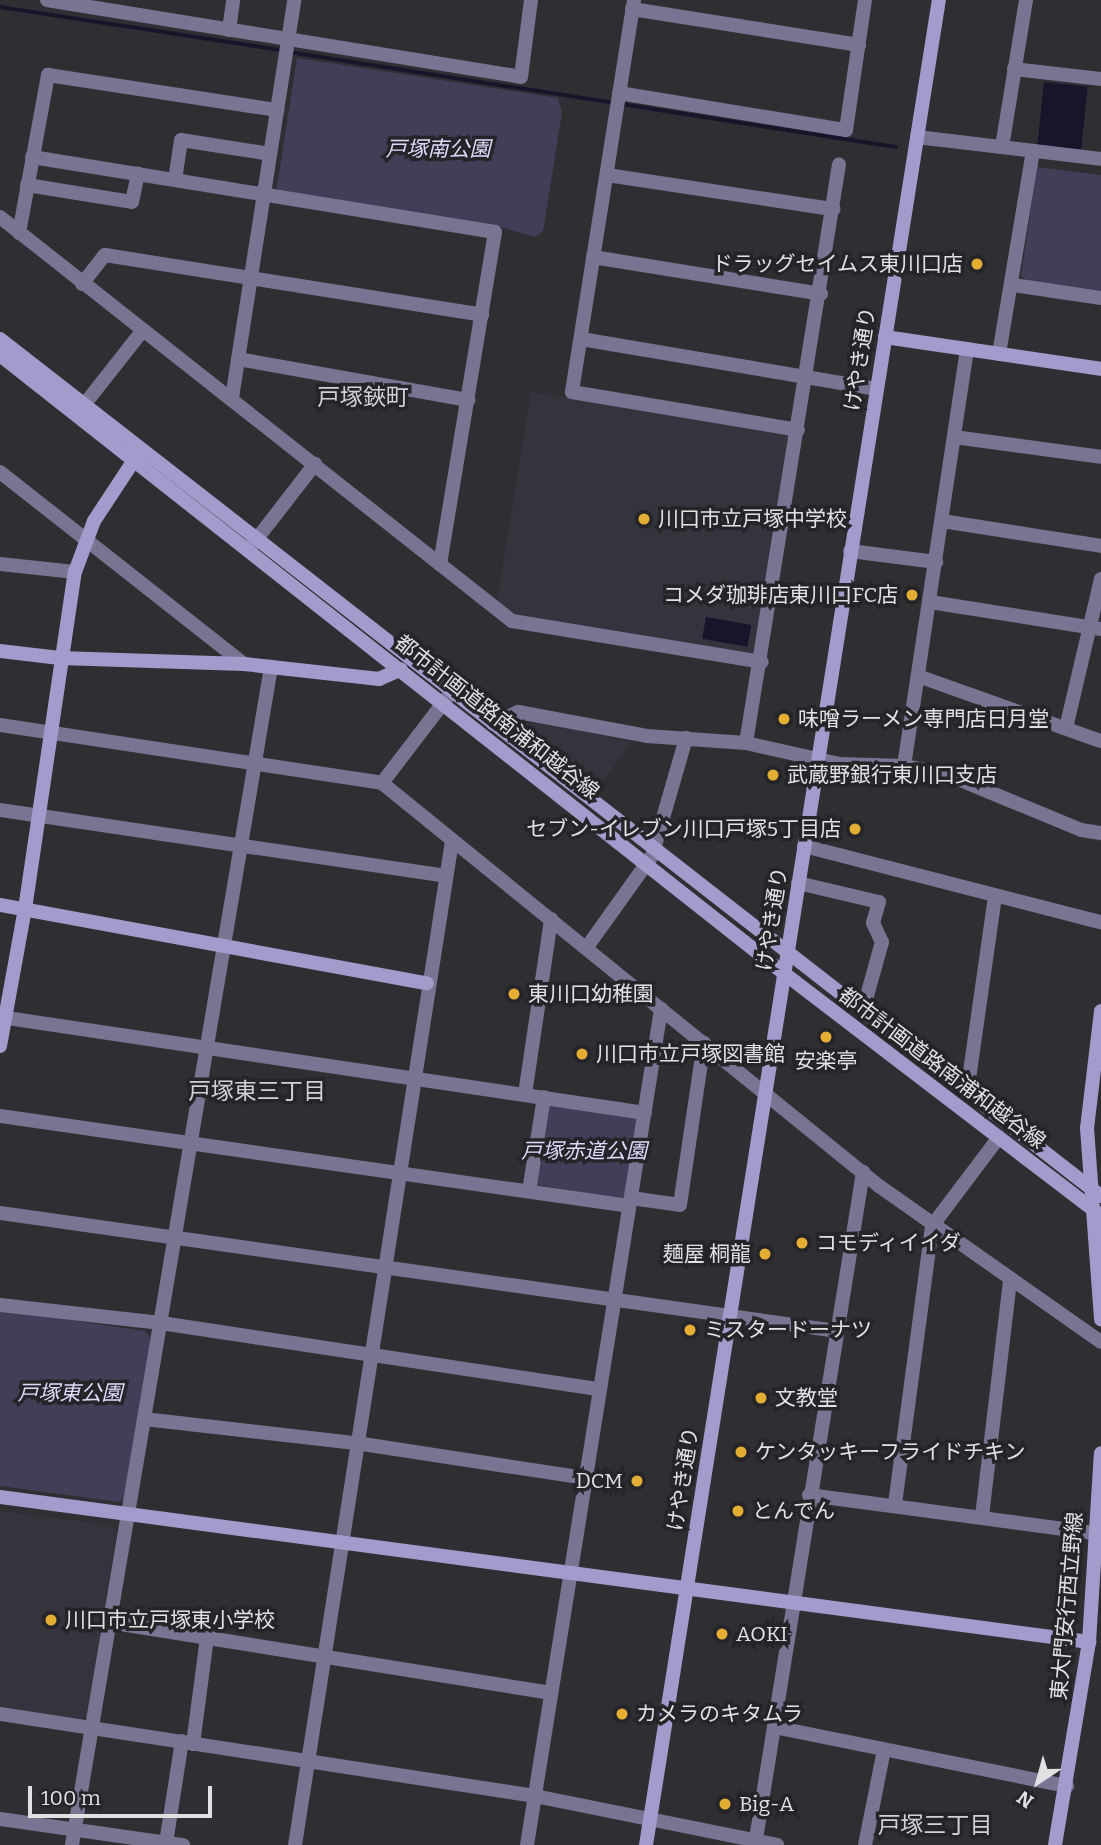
<!DOCTYPE html>
<html>
<head>
<meta charset="utf-8">
<style>
  body { margin:0 }
  #map { position:relative; width:1101px; height:1845px; overflow:hidden; background:#2f2f33; font-family:Bitter,"Noto Sans JP",serif }
  div>[style] { position:absolute }
  .built>* { inset:0; background:#35333e }
  .green>* { inset:0; background:#433e57 }
  .water>* { inset:0; background:#1a142b; transform-origin:0 0 }
  .stream>* { height:3.5px; margin:-1.75px; padding:0 1.75px; transform-origin:1.75px; border-radius:1.75px; background:#1a142b }
  .street>* { height:14px; margin:-7px; padding:0 7px; transform-origin:7px; border-radius:7px; background:#7a7493 }
  .secondary>* { height:14px; margin:-7px; padding:0 7px; transform-origin:7px; border-radius:7px; background:#a49bcc }
  .dots>* { width:19px; height:19px; translate:-50% -50%; box-sizing:border-box; border:4px solid #252529; border-radius:50% }
  span { translate:-50% -50%; white-space:nowrap; text-align:center; line-height:1.15; -webkit-text-stroke:7px #252529; paint-order:stroke }
  .park-label { font-size:21px; color:#dfd9fa; font-style:italic }
  .poi-label { font-size:21px; color:#e1e0e3 }
  .right { translate:-100% -50%; text-align:right }
  .left { translate:0 -50%; text-align:left }
  .street-label { font-size:21px; color:#e1e0e3 }
  .neighbourhood-label { font-size:23px; color:#d1d0d6 }
  .north { position:absolute; left:1003px; top:1747px; width:70px; height:70px; -webkit-text-stroke:5px #252529; paint-order:stroke; rotate:216deg; font-size:19px; font-weight:700; line-height:28px; text-align:center; color:#e1e0e3 }
  .north::after { content:''; display:block; margin:auto; width:24px; height:32px; background:#e1e0e3; clip-path:polygon(50% 0,100% 100%,50% 72%,0 100%) }
  .scale { position:absolute; left:28px; top:1786px; width:184px; height:32px; box-sizing:border-box; border:4px solid #e1e0e3; border-top:0; padding-left:9px; font-size:21px; line-height:24px; white-space:nowrap; color:#e1e0e3; -webkit-text-stroke:5px #252529; paint-order:stroke }
</style>
</head>
<body>
<div id="map">
  <div class="built">
    <div style="clip-path:polygon(531px 392px,787px 432px,792px 438px,758px 650px,753px 655px,513px 615px,497px 601px)"></div>
    <div style="clip-path:polygon(524px 723px,561px 726px,632px 742px,597px 789px,523px 731px)"></div>
    <div style="clip-path:polygon(0 1511px,111px 1525px,117px 1531px,87px 1715px,81px 1720px,0 1708px)"></div>
  </div>
  <div class="green">
    <div style="clip-path:polygon(297px 58px,558px 98px,562px 113px,543px 231px,535px 237px,501px 227px,276px 193px)"></div>
    <div style="clip-path:polygon(1037px 167px,1101px 175px,1101px 294px,1029px 283px,1021px 276px)"></div>
    <div style="clip-path:polygon(551px 1102px,629px 1114px,636px 1119px,626px 1195px,621px 1200px,533px 1184px,546px 1108px)"></div>
    <div style="clip-path:polygon(0 1310px,145px 1331px,151px 1338px,124px 1497px,119px 1502px,0 1486px)"></div>
  </div>
  <div class="water">
    <div style="left:1044px;top:82px;width:44px;height:63px;rotate:6deg"></div>
    <div style="left:706px;top:617px;width:46px;height:22px;rotate:10deg"></div>
  </div>
  <div class="stream">
    <div style="left:0;top:7px;width:285px;rotate:8.7deg"></div>
    <div style="left:289px;top:52px;width:328px;rotate:8.9deg"></div>
    <div style="left:621px;top:104px;width:278px;rotate:8.9deg"></div>
  </div>
  <div class="street">
    <div style="left:47px;top:0;width:480px;rotate:9.2deg"></div>
    <div style="left:521px;top:77px;width:78px;rotate:-82.6deg"></div>
    <div style="left:634px;top:0;width:397px;rotate:99deg"></div>
    <div style="left:572px;top:392px;width:229px;rotate:9.5deg"></div>
    <div style="left:632px;top:9px;width:230px;rotate:9deg"></div>
    <div style="left:229px;top:30px;width:30px;rotate:-82deg"></div>
    <div style="left:1014px;top:69px;width:88px;rotate:6.6deg"></div>
    <div style="left:619px;top:93px;width:230px;rotate:9.3deg"></div>
    <div style="left:846px;top:130px;width:131px;rotate:-81.7deg"></div>
    <div style="left:917px;top:137px;width:185px;rotate:6.8deg"></div>
    <div style="left:1002px;top:147px;width:149px;rotate:-80.7deg"></div>
    <div style="left:32px;top:157px;width:469px;rotate:9.2deg"></div>
    <div style="left:495px;top:232px;width:337px;rotate:99.4deg"></div>
    <div style="left:607px;top:175px;width:229px;rotate:8.6deg"></div>
    <div style="left:175px;top:180px;width:40px;rotate:-81.5deg"></div>
    <div style="left:181px;top:140px;width:90px;rotate:8.9deg"></div>
    <div style="left:27px;top:185px;width:106px;rotate:9.2deg"></div>
    <div style="left:132px;top:202px;width:29px;rotate:-78deg"></div>
    <div style="left:0;top:217px;width:652px;rotate:38.28deg"></div>
    <div style="left:512px;top:621px;width:253px;rotate:9.3deg"></div>
    <div style="left:19px;top:233px;width:161px;rotate:-79.6deg"></div>
    <div style="left:48px;top:75px;width:232px;rotate:8.7deg"></div>
    <div style="left:593px;top:257px;width:231px;rotate:9.2deg"></div>
    <div style="left:82px;top:284px;width:37px;rotate:-52deg"></div>
    <div style="left:105px;top:255px;width:382px;rotate:9deg"></div>
    <div style="left:1013px;top:285px;width:89px;rotate:8.4deg"></div>
    <div style="left:581px;top:339px;width:299px;rotate:9.6deg"></div>
    <div style="left:999px;top:354px;width:206px;rotate:-80.5deg"></div>
    <div style="left:238px;top:359px;width:234px;rotate:10.1deg"></div>
    <div style="left:232px;top:398px;width:403px;rotate:-81.1deg"></div>
    <div style="left:84px;top:405px;width:95px;rotate:-51.8deg"></div>
    <div style="left:954px;top:437px;width:148px;rotate:7.7deg"></div>
    <div style="left:0;top:472px;width:310px;rotate:38.2deg"></div>
    <div style="left:942px;top:521px;width:161px;rotate:8.9deg"></div>
    <div style="left:249px;top:549px;width:108px;rotate:-52.2deg"></div>
    <div style="left:850px;top:551px;width:87px;rotate:7.3deg"></div>
    <div style="left:0;top:564px;width:75px;rotate:6.1deg"></div>
    <div style="left:930px;top:602px;width:173px;rotate:9deg"></div>
    <div style="left:918px;top:676px;width:194px;rotate:19.6deg"></div>
    <div style="left:493px;top:724px;width:28px;rotate:-26deg"></div>
    <div style="left:518px;top:712px;width:131px;rotate:10.5deg"></div>
    <div style="left:647px;top:736px;width:99px;rotate:4deg"></div>
    <div style="left:746px;top:743px;width:95px;rotate:12.7deg"></div>
    <div style="left:839px;top:764px;width:65px;rotate:1.8deg"></div>
    <div style="left:904px;top:766px;width:43px;rotate:10.8deg"></div>
    <div style="left:946px;top:774px;width:146px;rotate:22.5deg"></div>
    <div style="left:1081px;top:830px;width:20px;rotate:9deg"></div>
    <div style="left:0;top:725px;width:386px;rotate:8.6deg"></div>
    <div style="left:382px;top:783px;width:640px;rotate:39.04deg"></div>
    <div style="left:879px;top:1186px;width:271px;rotate:35.1deg"></div>
    <div style="left:1066px;top:728px;width:153px;rotate:-76.8deg"></div>
    <div style="left:746px;top:743px;width:586px;rotate:-80.87deg"></div>
    <div style="left:904px;top:766px;width:422px;rotate:-81.4deg"></div>
    <div style="left:382px;top:783px;width:112px;rotate:-52.6deg"></div>
    <div style="left:0;top:810px;width:451px;rotate:8.4deg"></div>
    <div style="left:804px;top:846px;width:307px;rotate:14.4deg"></div>
    <div style="left:798px;top:883px;width:83px;rotate:13.2deg"></div>
    <div style="left:879px;top:902px;width:22px;rotate:106deg"></div>
    <div style="left:873px;top:923px;width:21px;rotate:65deg"></div>
    <div style="left:882px;top:942px;width:71px;rotate:105.6deg"></div>
    <div style="left:587px;top:947px;width:112px;rotate:-54.5deg"></div>
    <div style="left:652px;top:856px;width:123px;rotate:-73.9deg"></div>
    <div style="left:0;top:1017px;width:652px;rotate:8.47deg"></div>
    <div style="left:967px;top:1093px;width:199px;rotate:-81.9deg"></div>
    <div style="left:525px;top:1094px;width:177px;rotate:-81.5deg"></div>
    <div style="left:0;top:1116px;width:635px;rotate:8.14deg"></div>
    <div style="left:529px;top:1191px;width:95px;rotate:-80.9deg"></div>
    <div style="left:631px;top:1198px;width:49px;rotate:8.1deg"></div>
    <div style="left:680px;top:1205px;width:164px;rotate:-81.6deg"></div>
    <div style="left:0;top:1213px;width:844px;rotate:8.03deg"></div>
    <div style="left:0;top:1305px;width:162px;rotate:6.4deg"></div>
    <div style="left:161px;top:1323px;width:443px;rotate:8.6deg"></div>
    <div style="left:144px;top:1419px;width:213px;rotate:6.5deg"></div>
    <div style="left:356px;top:1443px;width:231px;rotate:8.7deg"></div>
    <div style="left:809px;top:1495px;width:289px;rotate:7.6deg"></div>
    <div style="left:895px;top:1504px;width:280px;rotate:-82.4deg"></div>
    <div style="left:932px;top:1226px;width:111px;rotate:-53deg"></div>
    <div style="left:982px;top:1516px;width:238px;rotate:-83.2deg"></div>
    <div style="left:108px;top:1622px;width:449px;rotate:9.1deg"></div>
    <div style="left:0;top:1714px;width:541px;rotate:8.71deg"></div>
    <div style="left:535px;top:1796px;width:247px;rotate:11.4deg"></div>
    <div style="left:774px;top:1727px;width:299px;rotate:11.4deg"></div>
    <div style="left:193px;top:1744px;width:107px;rotate:-82.5deg"></div>
    <div style="left:0;top:1819px;width:185px;rotate:8.1deg"></div>
    <div style="left:166px;top:1843px;width:103px;rotate:-81.1deg"></div>
    <div style="left:72px;top:1845px;width:1195px;rotate:-80.41deg"></div>
    <div style="left:295px;top:1845px;width:1016px;rotate:-81.11deg"></div>
    <div style="left:527px;top:1845px;width:847px;rotate:-80.89deg"></div>
    <div style="left:755px;top:1845px;width:682px;rotate:-80.88deg"></div>
    <div style="left:865px;top:1845px;width:97px;rotate:-78.7deg"></div>
  </div>
  <div class="secondary">
    <div style="left:885px;top:337px;width:218px;rotate:8.4deg"></div>
    <div style="left:0;top:339px;width:1395px;rotate:37.9deg"></div>
    <div style="left:0;top:355px;width:1000px;rotate:38.26deg"></div>
    <div style="left:785px;top:974px;width:398px;rotate:37.4deg"></div>
    <div style="left:0;top:651px;width:60px;rotate:6.7deg"></div>
    <div style="left:60px;top:658px;width:184px;rotate:1.9deg"></div>
    <div style="left:244px;top:664px;width:136px;rotate:6.3deg"></div>
    <div style="left:379px;top:679px;width:24px;rotate:-24deg"></div>
    <div style="left:0;top:905px;width:434px;rotate:10.4deg"></div>
    <div style="left:1101px;top:1011px;width:118px;rotate:96.8deg"></div>
    <div style="left:1087px;top:1128px;width:192px;rotate:85.8deg"></div>
    <div style="left:0;top:1046px;width:139px;rotate:-79.7deg"></div>
    <div style="left:25px;top:909px;width:341px;rotate:-81.6deg"></div>
    <div style="left:75px;top:572px;width:54px;rotate:-69.6deg"></div>
    <div style="left:94px;top:521px;width:80px;rotate:-56.7deg"></div>
    <div style="left:0;top:1497px;width:1099px;rotate:7.58deg"></div>
    <div style="left:646px;top:1845px;width:1868px;rotate:-80.98deg"></div>
    <div style="left:1055px;top:1845px;width:206px;rotate:-80.5deg"></div>
    <div style="left:1089px;top:1642px;width:189px;rotate:-86.4deg"></div>
  </div>
  <div class="dots">
    <div style="left:977px;top:264px;background:#e4ae35"></div>
    <div style="left:644px;top:519px;background:#e4ae35"></div>
    <div style="left:912px;top:595px;background:#e4ae35"></div>
    <div style="left:784px;top:719px;background:#e4ae35"></div>
    <div style="left:773px;top:775px;background:#e4ae35"></div>
    <div style="left:855px;top:829px;background:#e4ae35"></div>
    <div style="left:514px;top:994px;background:#e4ae35"></div>
    <div style="left:826px;top:1037px;background:#e4ae35"></div>
    <div style="left:582px;top:1054px;background:#e4ae35"></div>
    <div style="left:802px;top:1243px;background:#e4ae35"></div>
    <div style="left:765px;top:1254px;background:#e4ae35"></div>
    <div style="left:690px;top:1330px;background:#e4ae35"></div>
    <div style="left:761px;top:1398px;background:#e4ae35"></div>
    <div style="left:741px;top:1452px;background:#e4ae35"></div>
    <div style="left:637px;top:1481px;background:#e4ae35"></div>
    <div style="left:738px;top:1511px;background:#e4ae35"></div>
    <div style="left:51px;top:1620px;background:#e4ae35"></div>
    <div style="left:722px;top:1634px;background:#e4ae35"></div>
    <div style="left:622px;top:1714px;background:#e4ae35"></div>
    <div style="left:725px;top:1804px;background:#e4ae35"></div>
  </div>
  <div class="park-label">
    <span style="left:438px;top:149px">戸塚南公園</span>
    <span style="left:584px;top:1151px">戸塚赤道公園</span>
    <span style="left:70px;top:1393px">戸塚東公園</span>
  </div>
  <div class="poi-label">
    <span class="right" style="left:963px;top:264px">ドラッグセイムス東川口店</span>
    <span class="left" style="left:658px;top:519px">川口市立戸塚中学校</span>
    <span class="right" style="left:898px;top:595px">コメダ珈琲店東川口FC店</span>
    <span class="left" style="left:798px;top:719px">味噌ラーメン専門店日月堂</span>
    <span class="left" style="left:787px;top:775px">武蔵野銀行東川口支店</span>
    <span class="right" style="left:841px;top:829px">セブン-イレブン川口戸塚5丁目店</span>
    <span class="left" style="left:528px;top:994px">東川口幼稚園</span>
    <span class="left" style="left:596px;top:1054px">川口市立戸塚図書館</span>
    <span style="left:826px;top:1061px">安楽亭</span>
    <span class="left" style="left:816px;top:1243px">コモディイイダ</span>
    <span class="right" style="left:751px;top:1254px">麺屋 桐龍</span>
    <span class="left" style="left:704px;top:1330px">ミスタードーナツ</span>
    <span class="left" style="left:775px;top:1398px">文教堂</span>
    <span class="left" style="left:755px;top:1452px">ケンタッキーフライドチキン</span>
    <span class="right" style="left:623px;top:1481px">DCM</span>
    <span class="left" style="left:752px;top:1511px">とんでん</span>
    <span class="left" style="left:65px;top:1620px">川口市立戸塚東小学校</span>
    <span class="left" style="left:736px;top:1634px">AOKI</span>
    <span class="left" style="left:636px;top:1714px">カメラのキタムラ</span>
    <span class="left" style="left:739px;top:1804px">Big-A</span>
  </div>
  <div class="street-label">
    <span style="left:860px;top:359px;rotate:-81deg">けやき通り</span>
    <span style="left:497px;top:717px;rotate:38deg">都市計画道路南浦和越谷線</span>
    <span style="left:772px;top:919px;rotate:-81deg">けやき通り</span>
    <span style="left:942px;top:1068px;rotate:37deg">都市計画道路南浦和越谷線</span>
    <span style="left:683px;top:1479px;rotate:-81deg">けやき通り</span>
    <span style="left:1067px;top:1606px;rotate:-85deg">東大門安行西立野線</span>
  </div>
  <div class="neighbourhood-label">
    <span style="left:363px;top:397px">戸塚鋏町</span>
    <span style="left:257px;top:1091px">戸塚東三丁目</span>
    <span style="left:935px;top:1825px">戸塚三丁目</span>
  </div>
  <div class="north">N</div>
  <div class="scale">100 m</div>
</div>
</body>
</html>
